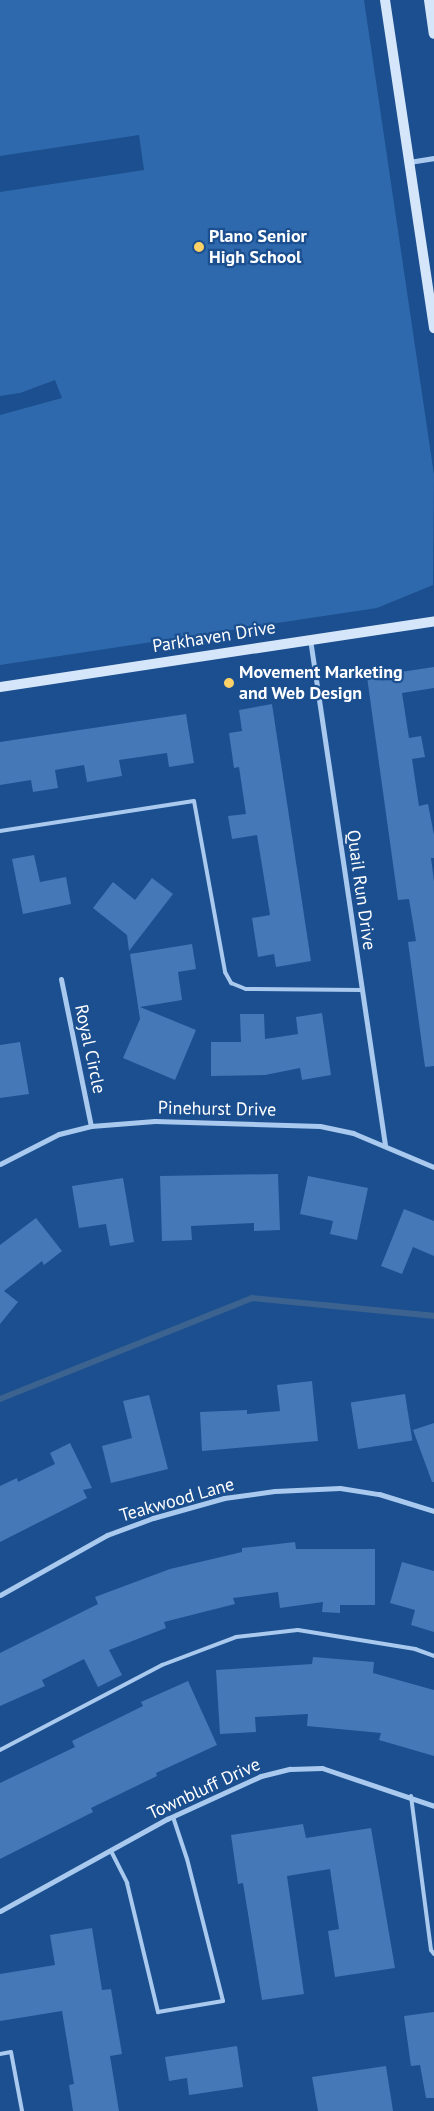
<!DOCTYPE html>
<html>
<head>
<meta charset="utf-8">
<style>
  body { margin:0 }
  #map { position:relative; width:434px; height:2111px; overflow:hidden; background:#1b4f8f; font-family:"PT Sans",sans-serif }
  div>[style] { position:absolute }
  .green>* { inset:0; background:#2e69ad }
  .stream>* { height:5.5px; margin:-2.75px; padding:0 2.75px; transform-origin:2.75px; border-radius:2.75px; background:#3c6290 }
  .building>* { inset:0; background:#4478b7; transform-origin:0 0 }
  .lane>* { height:4px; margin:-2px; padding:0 2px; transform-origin:2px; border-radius:2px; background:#a9c9ee }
  .street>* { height:5px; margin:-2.5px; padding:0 2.5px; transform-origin:2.5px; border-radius:2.5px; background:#a9c9ee }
  .secondary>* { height:10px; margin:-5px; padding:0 5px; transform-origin:5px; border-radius:5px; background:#d6e6fa }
  .dots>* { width:14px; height:14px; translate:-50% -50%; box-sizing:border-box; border:2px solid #1b4f8f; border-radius:50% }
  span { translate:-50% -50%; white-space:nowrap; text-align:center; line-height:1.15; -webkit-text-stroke:4.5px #1b4f8f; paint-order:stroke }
  .poi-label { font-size:18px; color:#fff; font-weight:700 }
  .left { translate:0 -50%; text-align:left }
  .street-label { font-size:18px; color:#fff }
</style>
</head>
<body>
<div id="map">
  <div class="green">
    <div style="clip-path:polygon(0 0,364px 0,434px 475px,433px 585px,377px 608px,0 665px,0 415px,62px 398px,55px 380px,20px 393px,0 396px,0 192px,144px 170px,139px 135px,0 156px)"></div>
  </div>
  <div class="stream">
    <div style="left:0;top:1399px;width:271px;rotate:-21.8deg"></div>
    <div style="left:252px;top:1298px;width:183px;rotate:5.6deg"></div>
  </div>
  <div class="building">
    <div style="clip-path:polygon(434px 667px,434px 688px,402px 693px,409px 738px,421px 736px,425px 757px,412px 759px,419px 806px,428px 804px,434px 835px,434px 858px,431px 858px,434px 881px,434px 1066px,425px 1067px,408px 942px,416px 941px,409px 899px,398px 900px,367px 677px)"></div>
    <div style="clip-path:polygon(272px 704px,311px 961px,276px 967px,274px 954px,258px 957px,252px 918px,270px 915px,257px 835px,232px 839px,228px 816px,246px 814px,239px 767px,234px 768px,229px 733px,242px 731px,239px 710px)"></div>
    <div style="clip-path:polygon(186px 714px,194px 763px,169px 767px,167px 753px,119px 760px,122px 776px,87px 782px,84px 765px,55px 770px,58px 788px,33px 792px,31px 780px,0 785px,0 742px)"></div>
    <div style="clip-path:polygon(34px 855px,40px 882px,66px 877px,71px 904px,23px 914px,12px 859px)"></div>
    <div style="clip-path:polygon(152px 878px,173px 894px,129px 951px,127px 935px,93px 908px,113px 882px,135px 900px)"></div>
    <div style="clip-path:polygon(192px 944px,196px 969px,178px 972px,182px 1000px,140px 1007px,196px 1030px,175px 1080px,123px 1058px,140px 1019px,130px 954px)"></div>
    <div style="clip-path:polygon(322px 1013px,331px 1075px,302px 1080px,300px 1068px,265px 1075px,211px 1076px,211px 1042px,241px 1042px,240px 1014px,264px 1014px,265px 1039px,298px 1034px,296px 1017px)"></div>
    <div style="clip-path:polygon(20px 1042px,29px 1094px,0 1098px,0 1045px)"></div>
    <div style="clip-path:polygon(278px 1174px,280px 1230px,254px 1231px,254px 1223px,191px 1226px,192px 1240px,162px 1241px,160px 1176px)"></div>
    <div style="clip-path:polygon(308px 1176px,368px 1188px,357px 1240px,330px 1234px,333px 1221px,300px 1214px)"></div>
    <div style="clip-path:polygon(123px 1178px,134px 1242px,110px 1246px,106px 1224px,79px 1228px,72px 1186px)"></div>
    <div style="clip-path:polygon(404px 1209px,434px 1221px,434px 1256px,413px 1247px,402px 1274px,381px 1266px)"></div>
    <div style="clip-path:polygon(36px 1218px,62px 1251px,44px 1265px,42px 1261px,4px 1291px,18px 1302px,0 1324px,0 1245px)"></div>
    <div style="clip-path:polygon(312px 1381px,318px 1441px,202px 1451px,200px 1412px,247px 1410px,247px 1414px,280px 1411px,277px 1385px)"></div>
    <div style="left:405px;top:1394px;width:47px;height:55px;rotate:81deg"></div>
    <div style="clip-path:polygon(149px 1395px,168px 1469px,111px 1483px,102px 1446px,132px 1438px,123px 1401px)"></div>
    <div style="clip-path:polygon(434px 1423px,434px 1482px,432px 1482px,413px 1430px)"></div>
    <div style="clip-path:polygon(70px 1443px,92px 1488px,83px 1490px,87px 1498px,0 1542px,0 1486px,17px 1478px,18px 1482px,55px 1464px,50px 1453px)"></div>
    <div style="clip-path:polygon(295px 1542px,296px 1549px,375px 1549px,375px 1605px,340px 1605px,340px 1613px,322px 1612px,323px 1602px,280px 1608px,278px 1592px,233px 1598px,235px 1604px,164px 1622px,166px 1628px,109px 1650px,122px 1675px,98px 1687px,84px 1659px,42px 1680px,45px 1686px,0 1706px,0 1653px,98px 1604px,95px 1597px,170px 1569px,242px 1552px,242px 1548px)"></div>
    <div style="clip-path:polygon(402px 1562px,434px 1571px,434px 1632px,411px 1625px,415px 1610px,390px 1603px)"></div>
    <div style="clip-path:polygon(313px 1657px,374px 1662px,373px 1673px,434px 1690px,434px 1756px,379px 1740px,381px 1733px,307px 1726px,308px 1714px,255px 1717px,256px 1732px,220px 1734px,216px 1670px,312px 1664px)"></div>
    <div style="clip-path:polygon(188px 1681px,217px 1745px,156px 1773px,157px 1776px,91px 1808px,93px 1812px,0 1859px,0 1783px,75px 1747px,72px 1741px,143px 1706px,141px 1702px)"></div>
    <div style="clip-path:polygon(303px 1824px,306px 1838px,371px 1828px,395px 1968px,335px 1977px,328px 1931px,339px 1929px,330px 1869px,287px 1876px,304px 1994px,262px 2000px,243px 1883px,238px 1884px,231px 1835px)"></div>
    <div style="clip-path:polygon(92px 1928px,102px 1990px,111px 1989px,122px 2054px,110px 2056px,119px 2111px,73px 2111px,69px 2085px,74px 2084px,62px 2011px,0 2021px,0 1974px,55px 1965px,50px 1935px)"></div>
    <div style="clip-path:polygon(434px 2012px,434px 2098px,426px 2098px,420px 2065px,411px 2066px,404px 2016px)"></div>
    <div style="clip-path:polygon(237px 2046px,243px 2087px,189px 2095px,187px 2078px,169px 2081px,165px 2057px)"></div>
    <div style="clip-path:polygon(386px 2066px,393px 2111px,318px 2111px,312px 2077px)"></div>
  </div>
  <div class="lane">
    <div style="left:0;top:831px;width:196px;rotate:-8.8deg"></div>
    <div style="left:194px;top:801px;width:174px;rotate:79.7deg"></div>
    <div style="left:225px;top:972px;width:13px;rotate:61deg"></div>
    <div style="left:231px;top:983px;width:16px;rotate:22deg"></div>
    <div style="left:246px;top:989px;width:116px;rotate:0.5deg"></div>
    <div style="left:0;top:1750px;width:183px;rotate:-27.7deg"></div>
    <div style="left:162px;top:1665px;width:79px;rotate:-20.7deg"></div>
    <div style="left:236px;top:1637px;width:62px;rotate:-6.4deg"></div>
    <div style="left:298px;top:1630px;width:119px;rotate:9.2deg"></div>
    <div style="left:415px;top:1649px;width:20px;rotate:20deg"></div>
    <div style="left:411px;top:1796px;width:155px;rotate:82.6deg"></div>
    <div style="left:431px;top:1950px;width:5px;rotate:53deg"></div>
    <div style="left:111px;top:1851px;width:36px;rotate:63deg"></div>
    <div style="left:127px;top:1883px;width:133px;rotate:76.5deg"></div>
    <div style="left:158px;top:2012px;width:66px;rotate:-9.6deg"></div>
    <div style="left:223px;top:2001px;width:146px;rotate:-104.2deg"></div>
    <div style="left:187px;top:1859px;width:44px;rotate:-108.4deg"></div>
    <div style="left:0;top:2054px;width:11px;rotate:-10deg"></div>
    <div style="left:11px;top:2052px;width:60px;rotate:79.4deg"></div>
  </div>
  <div class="street">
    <div style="left:409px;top:162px;width:25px;rotate:-9deg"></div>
    <div style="left:310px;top:639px;width:512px;rotate:81.57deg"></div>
    <div style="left:61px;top:979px;width:150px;rotate:78.5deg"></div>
    <div style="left:0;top:1164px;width:66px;rotate:-27deg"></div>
    <div style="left:59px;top:1134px;width:33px;rotate:-14deg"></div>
    <div style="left:91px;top:1126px;width:64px;rotate:-4.5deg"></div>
    <div style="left:155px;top:1121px;width:165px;rotate:1.7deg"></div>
    <div style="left:320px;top:1126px;width:34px;rotate:12deg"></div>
    <div style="left:353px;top:1133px;width:88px;rotate:22.8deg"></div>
    <div style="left:0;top:1595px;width:123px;rotate:-29.3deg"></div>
    <div style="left:107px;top:1535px;width:49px;rotate:-20.3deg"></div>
    <div style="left:153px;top:1518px;width:74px;rotate:-15.7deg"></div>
    <div style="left:224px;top:1498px;width:51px;rotate:-7.8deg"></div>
    <div style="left:275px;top:1491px;width:65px;rotate:-2.6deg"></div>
    <div style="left:340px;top:1488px;width:39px;rotate:9deg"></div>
    <div style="left:379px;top:1494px;width:58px;rotate:17.2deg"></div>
    <div style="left:0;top:1911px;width:191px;rotate:-28.9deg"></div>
    <div style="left:167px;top:1819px;width:103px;rotate:-24.6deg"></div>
    <div style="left:261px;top:1776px;width:30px;rotate:-14deg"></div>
    <div style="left:290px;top:1769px;width:32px;rotate:-2deg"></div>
    <div style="left:322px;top:1768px;width:118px;rotate:18.7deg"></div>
  </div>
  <div class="secondary">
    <div style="left:385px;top:0;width:332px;rotate:81.5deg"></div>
    <div style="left:429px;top:0;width:34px;rotate:82deg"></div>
    <div style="left:0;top:687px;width:439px;rotate:-8.6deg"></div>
  </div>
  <div class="dots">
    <div style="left:199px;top:247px;background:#ffd166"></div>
    <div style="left:229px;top:683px;background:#ffd166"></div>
  </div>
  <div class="poi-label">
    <span class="left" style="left:209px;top:247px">Plano Senior<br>High School</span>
    <span class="left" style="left:239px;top:683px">Movement Marketing<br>and Web Design</span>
  </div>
  <div class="street-label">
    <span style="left:214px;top:637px;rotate:-9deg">Parkhaven Drive</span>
    <span style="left:361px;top:890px;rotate:82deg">Quail Run Drive</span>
    <span style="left:90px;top:1049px;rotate:78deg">Royal Circle</span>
    <span style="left:217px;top:1109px;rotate:1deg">Pinehurst Drive</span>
    <span style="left:177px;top:1500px;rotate:-16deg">Teakwood Lane</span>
    <span style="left:204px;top:1789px;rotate:-25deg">Townbluff Drive</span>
  </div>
</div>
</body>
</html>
